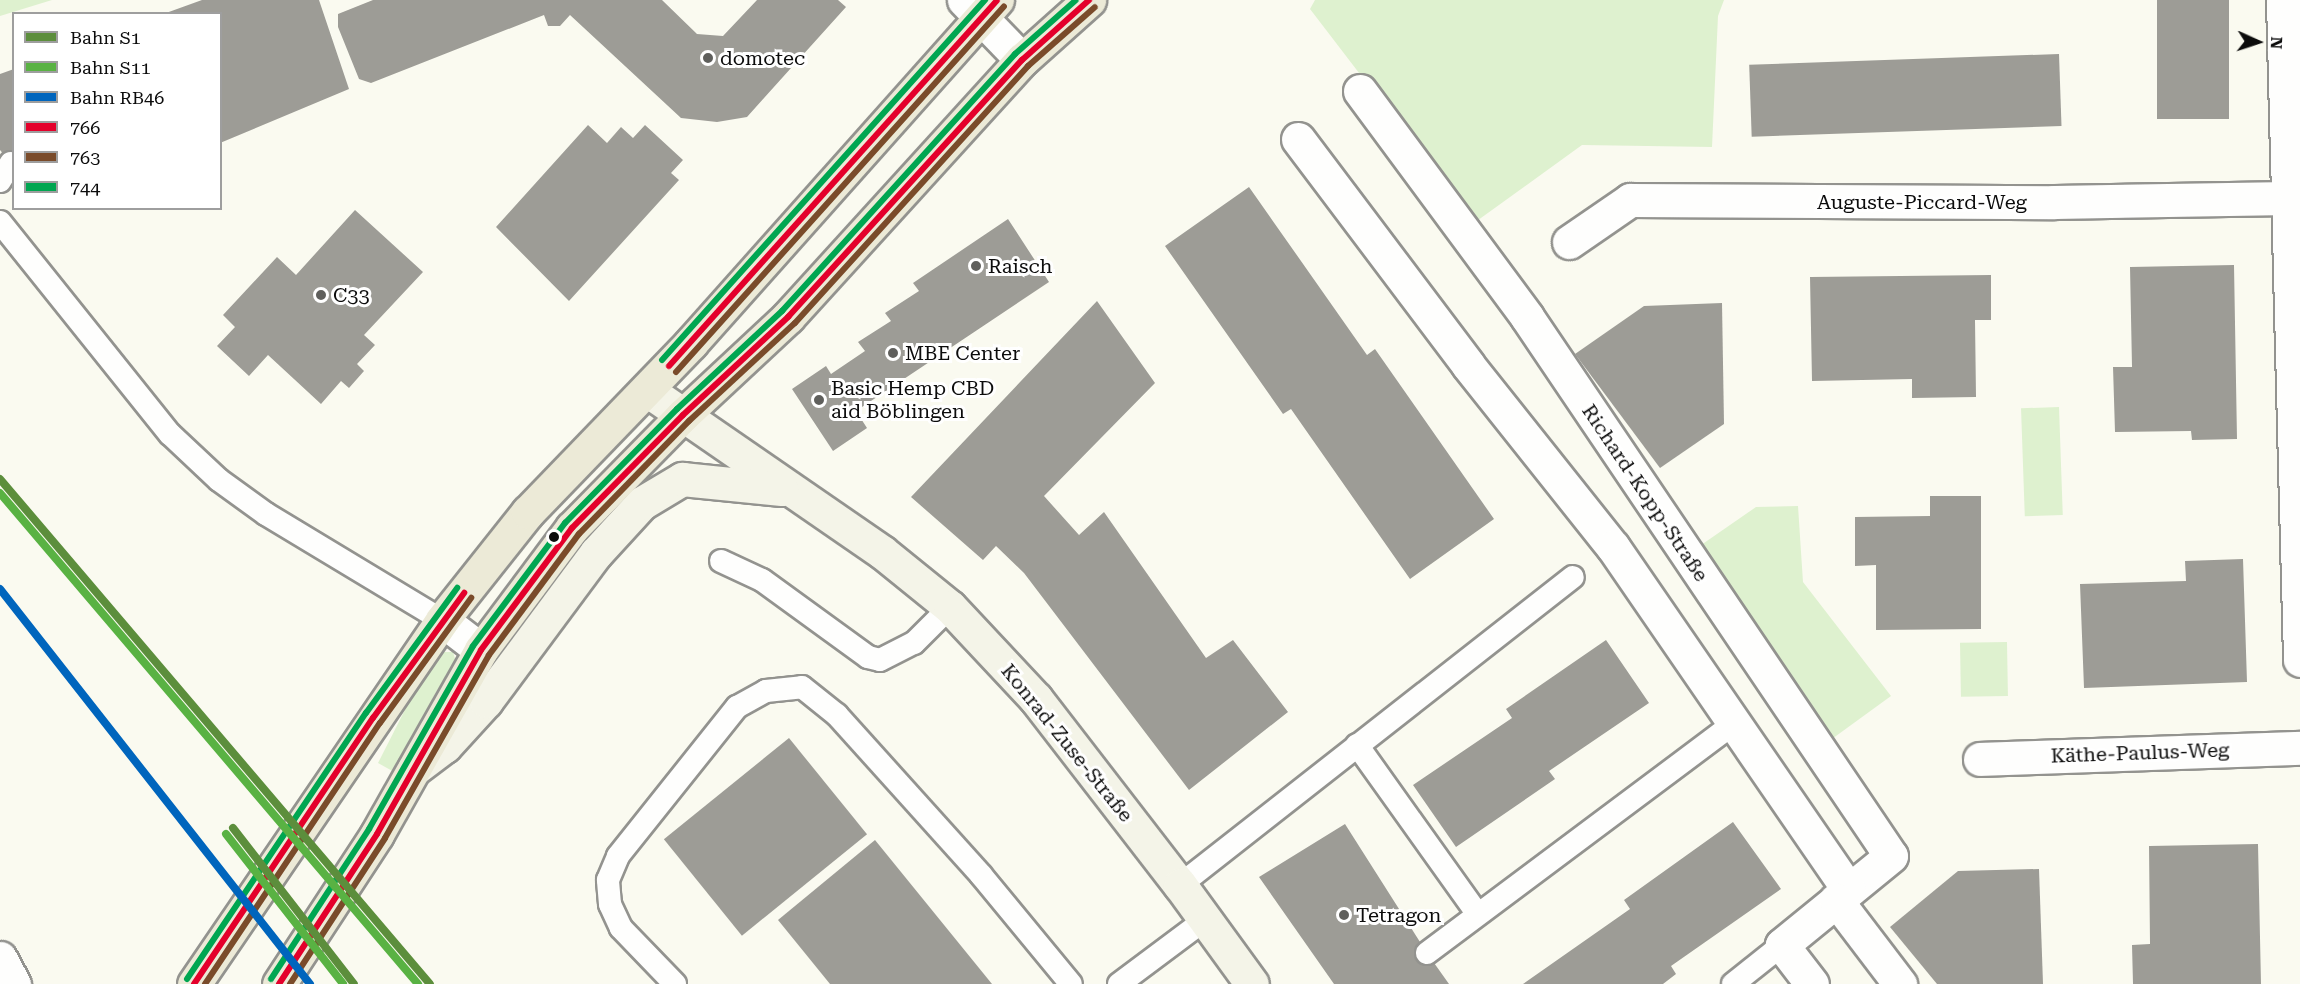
<!DOCTYPE html>
<html>
<head>
<meta charset="utf-8">
<style>
  body { margin:0 }
  #map { position:relative; width:2300px; height:984px; overflow:hidden; background:#fafaf0; font-family:"Roboto Serif",serif }
  div>[style] { position:absolute }
  .green>* { inset:0; background:#def1cf; transform-origin:0 0 }
  .building>* { inset:0; background:#9d9c96; transform-origin:0 0 }
  .roads { filter:drop-shadow(2px 0 #93938f) drop-shadow(-2px 0 #93938f) drop-shadow(0 2px #93938f) drop-shadow(0 -2px #93938f) }
  .lane>* { height:22px; margin:-11px; padding:0 11px; transform-origin:11px; border-radius:11px; background:#fefefd }
  .street>* { height:33px; margin:-16.5px; padding:0 16.5px; transform-origin:16.5px; border-radius:16.5px; background:#fefefd }
  .secondary>* { height:33px; margin:-16.5px; padding:0 16.5px; transform-origin:16.5px; border-radius:16.5px; background:#f4f4e8 }
  .primary>* { height:33px; margin:-16.5px; padding:0 16.5px; transform-origin:16.5px; border-radius:16.5px; background:#ecead7 }
  .bus-1>* { height:6px; margin:-3px; padding:0 3px; transform-origin:3px; border-radius:3px; background:#e4002b }
  .bus-2>* { height:6px; margin:-3px; padding:0 3px; transform-origin:3px; border-radius:3px; background:#7a4b2a }
  .bus-3>* { height:6px; margin:-3px; padding:0 3px; transform-origin:3px; border-radius:3px; background:#00a651 }
  .rail-1>* { height:8px; margin:-4px; padding:0 4px; transform-origin:4px; border-radius:4px; background:#5c8e3c }
  .rail-2>* { height:8px; margin:-4px; padding:0 4px; transform-origin:4px; border-radius:4px; background:#59b243 }
  .rail-3>* { height:8px; margin:-4px; padding:0 4px; transform-origin:4px; border-radius:4px; background:#0065bd }
  .dots>* { width:16px; height:16px; translate:-50% -50%; box-sizing:border-box; border:3px solid #fff; border-radius:50% }
  span { translate:-50% -50%; white-space:nowrap; text-align:center; line-height:1.15; -webkit-text-stroke:6px #fff; paint-order:stroke }
  .poi-label { font-size:20px; color:#0c0c0c }
  .left { translate:0 -50%; text-align:left }
  .street-label { font-size:20px; color:#0c0c0c }
  .legend { position:absolute; left:12px; top:12px; width:210px; height:198px; box-sizing:border-box; background:#fff; border:2px solid #9e9e9e; margin:0; padding:8px 10px; list-style:none; font-size:18px; color:#0c0c0c }
  .legend li { display:flex; align-items:center; gap:12px; height:30px }
  .legend b { width:30px; border:2px solid #9e9e9e }
  .north { position:absolute; left:2228px; top:12px; width:60px; height:60px; -webkit-text-stroke:4px #fff; paint-order:stroke; rotate:93deg; font-size:16px; font-weight:700; line-height:24px; text-align:center; color:#0c0c0c }
  .north::after { content:''; display:block; margin:auto; width:21px; height:27px; background:#0c0c0c; clip-path:polygon(50% 0,100% 100%,50% 72%,0 100%) }
</style>
</head>
<body>
<div id="map">
  <div class="green">
    <div style="clip-path:polygon(0 0,52px 0,0 16px)"></div>
    <div style="clip-path:polygon(1315px 0,1724px 0,1718px 16px,1712px 147px,1582px 145px,1474px 223px,1310px 9px)"></div>
    <div style="left:2059px;top:407px;width:108px;height:38px;rotate:88deg"></div>
    <div style="clip-path:polygon(1798px 506px,1803px 582px,1891px 696px,1825px 744px,1691px 552px,1756px 507px)"></div>
    <div style="left:2007px;top:642px;width:54px;height:47px;rotate:89deg"></div>
    <div style="clip-path:polygon(442px 652px,453px 652px,456px 662px,436px 692px,396px 773px,378px 763px,410px 700px)"></div>
  </div>
  <div class="building">
    <div style="clip-path:polygon(202px 0,319px 0,349px 89px,220px 143px,220px 14px,166px 13px)"></div>
    <div style="clip-path:polygon(373px 0,662px 0,697px 34px,723px 36px,757px 0,838px 0,846px 7px,747px 117px,717px 122px,681px 118px,570px 15px,560px 26px,548px 26px,544px 15px,371px 83px,359px 79px,338px 27px,338px 14px)"></div>
    <div style="left:2157px;top:0;width:72px;height:119px"></div>
    <div style="left:2059px;top:54px;width:72px;height:310px;rotate:88deg"></div>
    <div style="clip-path:polygon(14px 69px,14px 167px,0 150px,0 74px)"></div>
    <div style="clip-path:polygon(588px 125px,607px 143px,621px 127px,633px 138px,645px 125px,683px 160px,671px 173px,679px 180px,569px 301px,496px 227px)"></div>
    <div style="clip-path:polygon(1249px 187px,1367px 355px,1375px 349px,1494px 519px,1410px 579px,1291px 409px,1283px 414px,1165px 246px)"></div>
    <div style="clip-path:polygon(355px 210px,423px 272px,364px 335px,375px 345px,357px 364px,364px 371px,349px 388px,341px 381px,321px 404px,268px 355px,249px 376px,217px 346px,235px 327px,223px 315px,277px 257px,296px 275px)"></div>
    <div style="clip-path:polygon(1008px 219px,1049px 282px,856px 411px,867px 428px,833px 451px,792px 389px,826px 366px,831px 374px,865px 351px,858px 342px,891px 321px,885px 313px,919px 291px,913px 283px)"></div>
    <div style="clip-path:polygon(2234px 265px,2237px 439px,2192px 440px,2191px 431px,2115px 432px,2113px 367px,2132px 367px,2130px 267px)"></div>
    <div style="clip-path:polygon(1991px 275px,1991px 320px,1975px 320px,1976px 397px,1912px 398px,1912px 379px,1812px 381px,1810px 277px)"></div>
    <div style="clip-path:polygon(1097px 301px,1155px 383px,1044px 496px,1079px 535px,1104px 512px,1206px 658px,1233px 640px,1288px 712px,1189px 790px,1024px 573px,996px 546px,983px 560px,911px 497px)"></div>
    <div style="clip-path:polygon(1722px 303px,1724px 424px,1660px 468px,1575px 354px,1644px 306px)"></div>
    <div style="clip-path:polygon(1930px 496px,1981px 496px,1981px 629px,1876px 630px,1876px 565px,1855px 566px,1855px 517px,1930px 516px)"></div>
    <div style="clip-path:polygon(2243px 559px,2247px 682px,2084px 688px,2080px 584px,2186px 581px,2185px 561px)"></div>
    <div style="clip-path:polygon(1606px 640px,1649px 703px,1549px 771px,1555px 779px,1456px 847px,1413px 785px,1512px 718px,1506px 709px)"></div>
    <div style="left:789px;top:738px;width:124px;height:161px;rotate:51deg"></div>
    <div style="clip-path:polygon(1733px 822px,1781px 889px,1671px 966px,1676px 974px,1663px 984px,1523px 984px,1630px 909px,1624px 900px)"></div>
    <div style="clip-path:polygon(1345px 824px,1427px 953px,1449px 984px,1334px 984px,1259px 877px)"></div>
    <div style="clip-path:polygon(875px 840px,992px 984px,830px 984px,778px 920px)"></div>
    <div style="clip-path:polygon(2258px 844px,2261px 984px,2133px 984px,2132px 945px,2150px 944px,2149px 846px)"></div>
    <div style="clip-path:polygon(2039px 869px,2043px 984px,1937px 984px,1890px 927px,1958px 871px)"></div>
  </div>
  <div class="roads">
    <div class="lane">
      <div style="left:0;top:181px;width:21px;rotate:-59deg"></div>
      <div style="left:0;top:222px;width:272px;rotate:51.3deg"></div>
      <div style="left:170px;top:434px;width:67px;rotate:43.2deg"></div>
      <div style="left:219px;top:480px;width:58px;rotate:35.9deg"></div>
      <div style="left:266px;top:514px;width:205px;rotate:31.1deg"></div>
      <div style="left:721px;top:561px;width:45px;rotate:24.9deg"></div>
      <div style="left:762px;top:580px;width:131px;rotate:36deg"></div>
      <div style="left:868px;top:657px;width:12px;rotate:14deg"></div>
      <div style="left:880px;top:660px;width:38px;rotate:-27deg"></div>
      <div style="left:914px;top:643px;width:51px;rotate:-45deg"></div>
      <div style="left:1357px;top:745px;width:206px;rotate:54.5deg"></div>
      <div style="left:1180px;top:885px;width:499px;rotate:-38.1deg"></div>
      <div style="left:1427px;top:953px;width:382px;rotate:-36.8deg"></div>
      <div style="left:675px;top:984px;width:78px;rotate:-134deg"></div>
      <div style="left:621px;top:928px;width:26px;rotate:-115deg"></div>
      <div style="left:610px;top:904px;width:24px;rotate:-95deg"></div>
      <div style="left:608px;top:880px;width:26px;rotate:-67deg"></div>
      <div style="left:618px;top:856px;width:191px;rotate:-51.4deg"></div>
      <div style="left:737px;top:707px;width:33px;rotate:-29deg"></div>
      <div style="left:766px;top:691px;width:36px;rotate:-6deg"></div>
      <div style="left:802px;top:687px;width:45px;rotate:38.7deg"></div>
      <div style="left:837px;top:715px;width:215px;rotate:48deg"></div>
      <div style="left:981px;top:875px;width:141px;rotate:50.5deg"></div>
      <div style="left:1119px;top:984px;width:109px;rotate:-36.8deg"></div>
      <div style="left:1733px;top:984px;width:63px;rotate:-38.5deg"></div>
    </div>
    <div class="street">
      <div style="left:964px;top:0;width:83px;rotate:46deg"></div>
      <div style="left:2283px;top:0;width:660px;rotate:88.52deg"></div>
      <div style="left:1360px;top:91px;width:281px;rotate:53.5deg"></div>
      <div style="left:1527px;top:317px;width:650px;rotate:55.97deg"></div>
      <div style="left:1891px;top:856px;width:141px;rotate:140.8deg"></div>
      <div style="left:1782px;top:945px;width:49px;rotate:52.4deg"></div>
      <div style="left:1298px;top:139px;width:283px;rotate:53deg"></div>
      <div style="left:1468px;top:365px;width:233px;rotate:51.5deg"></div>
      <div style="left:1613px;top:547px;width:416px;rotate:55.5deg"></div>
      <div style="left:1569px;top:242px;width:74px;rotate:-34.5deg"></div>
      <div style="left:1630px;top:200px;width:424px;rotate:0.3deg"></div>
      <div style="left:2054px;top:202px;width:235px;rotate:-1deg"></div>
      <div style="left:442px;top:620px;width:49px;rotate:37.6deg"></div>
      <div style="left:1980px;top:759px;width:320px;rotate:-2deg"></div>
      <div style="left:1836px;top:900px;width:106px;rotate:52.7deg"></div>
      <div style="left:0;top:958px;width:30px;rotate:62deg"></div>
    </div>
    <div class="secondary">
      <div style="left:647px;top:390px;width:285px;rotate:34.6deg"></div>
      <div style="left:882px;top:552px;width:87px;rotate:39deg"></div>
      <div style="left:950px;top:607px;width:126px;rotate:46.9deg"></div>
      <div style="left:1036px;top:699px;width:235px;rotate:52.3deg"></div>
      <div style="left:1180px;top:885px;width:122px;rotate:54deg"></div>
      <div style="left:414px;top:769px;width:39px;rotate:-37deg"></div>
      <div style="left:445px;top:746px;width:61px;rotate:-47.7deg"></div>
      <div style="left:486px;top:701px;width:184px;rotate:-53.4deg"></div>
      <div style="left:596px;top:553px;width:68px;rotate:-47.4deg"></div>
      <div style="left:642px;top:503px;width:47px;rotate:-31deg"></div>
      <div style="left:682px;top:479px;width:100px;rotate:5.8deg"></div>
    </div>
    <div class="primary">
      <div style="left:194px;top:984px;width:440px;rotate:-55.7deg"></div>
      <div style="left:442px;top:620px;width:138px;rotate:-51.5deg"></div>
      <div style="left:528px;top:512px;width:235px;rotate:-46deg"></div>
      <div style="left:691px;top:343px;width:460px;rotate:-48.3deg"></div>
      <div style="left:279px;top:984px;width:179px;rotate:-56.8deg"></div>
      <div style="left:377px;top:834px;width:211px;rotate:-60.5deg"></div>
      <div style="left:481px;top:650px;width:152px;rotate:-53.3deg"></div>
      <div style="left:572px;top:528px;width:158px;rotate:-45.5deg"></div>
      <div style="left:683px;top:415px;width:144px;rotate:-43deg"></div>
      <div style="left:788px;top:317px;width:348px;rotate:-47.7deg"></div>
      <div style="left:1022px;top:60px;width:90px;rotate:-41.8deg"></div>
    </div>
  </div>
  <div class="bus-1">
    <div style="left:669px;top:366px;width:491px;rotate:-48.1deg"></div>
    <div style="left:194px;top:984px;width:321px;rotate:-56.1deg"></div>
    <div style="left:373px;top:718px;width:155px;rotate:-53.9deg"></div>
    <div style="left:279px;top:984px;width:179px;rotate:-56.8deg"></div>
    <div style="left:377px;top:834px;width:211px;rotate:-60.5deg"></div>
    <div style="left:481px;top:650px;width:152px;rotate:-53.3deg"></div>
    <div style="left:572px;top:528px;width:158px;rotate:-45.5deg"></div>
    <div style="left:683px;top:415px;width:144px;rotate:-43deg"></div>
    <div style="left:788px;top:317px;width:348px;rotate:-47.7deg"></div>
    <div style="left:1022px;top:60px;width:90px;rotate:-41.8deg"></div>
  </div>
  <div class="bus-2">
    <div style="left:676px;top:372px;width:491px;rotate:-48.1deg"></div>
    <div style="left:205px;top:984px;width:314px;rotate:-56.2deg"></div>
    <div style="left:380px;top:723px;width:155px;rotate:-53.9deg"></div>
    <div style="left:290px;top:984px;width:174px;rotate:-56.9deg"></div>
    <div style="left:385px;top:838px;width:210px;rotate:-60.4deg"></div>
    <div style="left:489px;top:655px;width:151px;rotate:-53.4deg"></div>
    <div style="left:579px;top:534px;width:158px;rotate:-45.8deg"></div>
    <div style="left:689px;top:421px;width:144px;rotate:-42.8deg"></div>
    <div style="left:795px;top:323px;width:347px;rotate:-47.8deg"></div>
    <div style="left:1028px;top:66px;width:89px;rotate:-41.4deg"></div>
  </div>
  <div class="bus-3">
    <div style="left:662px;top:360px;width:484px;rotate:-48.1deg"></div>
    <div style="left:187px;top:979px;width:321px;rotate:-56.1deg"></div>
    <div style="left:366px;top:713px;width:155px;rotate:-53.9deg"></div>
    <div style="left:271px;top:979px;width:179px;rotate:-56.8deg"></div>
    <div style="left:369px;top:829px;width:210px;rotate:-60.4deg"></div>
    <div style="left:473px;top:646px;width:154px;rotate:-53.2deg"></div>
    <div style="left:565px;top:523px;width:160px;rotate:-45.5deg"></div>
    <div style="left:677px;top:409px;width:144px;rotate:-43deg"></div>
    <div style="left:782px;top:311px;width:347px;rotate:-47.8deg"></div>
    <div style="left:1015px;top:54px;width:81px;rotate:-41.5deg"></div>
  </div>
  <div class="rail-1">
    <div style="left:0;top:479px;width:663px;rotate:49.59deg"></div>
    <div style="left:233px;top:828px;width:197px;rotate:52.2deg"></div>
  </div>
  <div class="rail-2">
    <div style="left:0;top:493px;width:645px;rotate:49.59deg"></div>
    <div style="left:226px;top:834px;width:190px;rotate:52deg"></div>
  </div>
  <div class="rail-3">
    <div style="left:0;top:589px;width:502px;rotate:51.87deg"></div>
  </div>
  <div class="dots">
    <div style="left:708px;top:58px;background:#5f5f5c"></div>
    <div style="left:976px;top:266px;background:#5f5f5c"></div>
    <div style="left:321px;top:295px;background:#5f5f5c"></div>
    <div style="left:893px;top:353px;background:#5f5f5c"></div>
    <div style="left:819px;top:400px;background:#5f5f5c"></div>
    <div style="left:554px;top:537px;background:#0c0c0c"></div>
    <div style="left:1344px;top:915px;background:#5f5f5c"></div>
  </div>
  <div class="poi-label">
    <span class="left" style="left:720px;top:58px">domotec</span>
    <span class="left" style="left:988px;top:266px">Raisch</span>
    <span class="left" style="left:333px;top:295px">C33</span>
    <span class="left" style="left:905px;top:353px">MBE Center</span>
    <span class="left" style="left:831px;top:400px">Basic Hemp CBD<br>aid Böblingen</span>
    <span class="left" style="left:1356px;top:915px">Tetragon</span>
  </div>
  <div class="street-label">
    <span style="left:1922px;top:202px">Auguste-Piccard-Weg</span>
    <span style="left:1645px;top:493px;rotate:56deg">Richard-Kopp-Straße</span>
    <span style="left:1067px;top:743px;rotate:51deg">Konrad-Zuse-Straße</span>
    <span style="left:2140px;top:753px;rotate:-2deg">Käthe-Paulus-Weg</span>
  </div>
  <ul class="legend">
  <li><b style="height:8px;background:#5c8e3c"></b>Bahn S1</li>
  <li><b style="height:8px;background:#59b243"></b>Bahn S11</li>
  <li><b style="height:8px;background:#0065bd"></b>Bahn RB46</li>
  <li><b style="height:8px;background:#e4002b"></b>766</li>
  <li><b style="height:8px;background:#7a4b2a"></b>763</li>
  <li><b style="height:8px;background:#00a651"></b>744</li>
  </ul>
  <div class="north">N</div>
</div>
</body>
</html>
